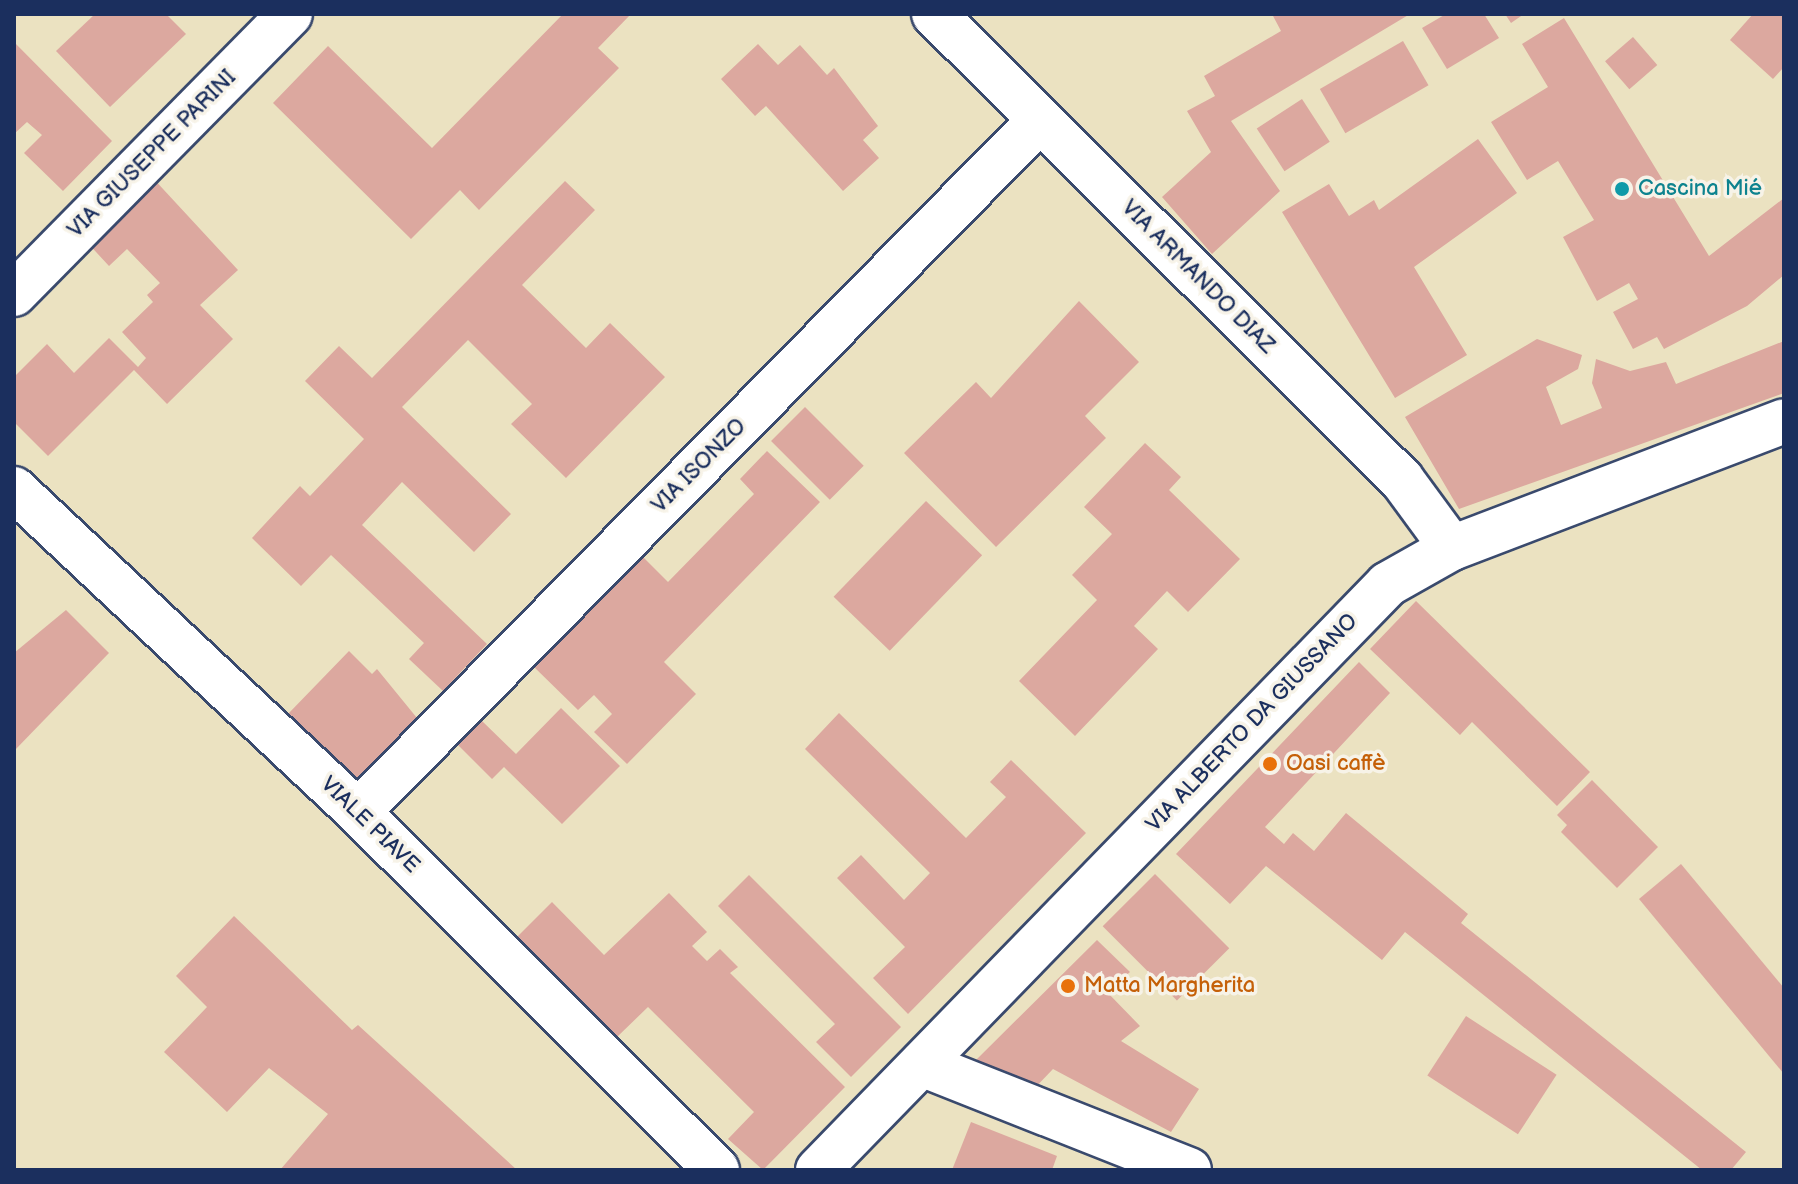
<!DOCTYPE html>
<html>
<head>
<meta charset="utf-8">
<style>
  body { margin:0 }
  #map { position:relative; width:1798px; height:1184px; overflow:hidden; background:#ebe2c1; font-family:"Balsamiq Sans",sans-serif }
  div>[style] { position:absolute }
  .building>* { inset:0; background:#dca89f; transform-origin:0 0 }
  .roads { filter:drop-shadow(2px 0 #3a4a6d) drop-shadow(-2px 0 #3a4a6d) drop-shadow(0 2px #3a4a6d) drop-shadow(0 -2px #3a4a6d) }
  .minor>* { height:44px; margin:-22px; padding:0 22px; transform-origin:22px; border-radius:22px; background:#fff }
  .dots>* { width:22px; height:22px; translate:-50% -50%; box-sizing:border-box; border:4px solid #f7f3e8; border-radius:50% }
  span { translate:-50% -50%; white-space:nowrap; text-align:center; line-height:1.15; -webkit-text-stroke:7px #f7f3e8; paint-order:stroke }
  .street-label { font-size:22px; color:#1b2f5e }
  .culture-label { font-size:22px; color:#0d838f }
  .left { translate:0 -50%; text-align:left }
  .food-label { font-size:22px; color:#c56008 }
  .frame { position:absolute; inset:0; border:16px solid #1b2f5e; pointer-events:none }
</style>
</head>
<body>
<div id="map">
  <div class="building">
    <div style="clip-path:polygon(95px 14px,166px 14px,186px 34px,110px 107px,56px 51px)"></div>
    <div style="clip-path:polygon(563px 14px,631px 14px,598px 48px,619px 68px,479px 210px,460px 190px,411px 239px,273px 103px,328px 46px,432px 148px)"></div>
    <div style="clip-path:polygon(1272px 14px,1410px 14px,1231px 121px,1280px 191px,1212px 254px,1162px 197px,1211px 152px,1187px 111px,1215px 96px,1204px 76px,1281px 31px)"></div>
    <div style="clip-path:polygon(1446px 14px,1484px 14px,1499px 38px,1447px 69px,1422px 28px)"></div>
    <div style="clip-path:polygon(1505px 14px,1524px 14px,1511px 23px)"></div>
    <div style="clip-path:polygon(1753px 14px,1784px 14px,1784px 67px,1773px 79px,1730px 40px)"></div>
    <div style="clip-path:polygon(1564px 18px,1709px 256px,1784px 198px,1784px 275px,1747px 306px,1664px 349px,1657px 337px,1633px 349px,1613px 312px,1638px 299px,1629px 283px,1597px 301px,1563px 237px,1594px 220px,1558px 161px,1527px 180px,1491px 122px,1548px 87px,1522px 44px)"></div>
    <div style="left:1633px;top:37px;width:37px;height:37px;rotate:49deg"></div>
    <div style="left:1403px;top:41px;width:51px;height:96px;rotate:60deg"></div>
    <div style="clip-path:polygon(14px 42px,112px 141px,63px 191px,24px 153px,42px 135px,27px 122px,14px 134px)"></div>
    <div style="clip-path:polygon(758px 44px,778px 65px,800px 45px,827px 75px,834px 68px,878px 126px,863px 140px,879px 158px,843px 191px,766px 106px,755px 116px,721px 79px)"></div>
    <div style="left:1302px;top:99px;width:51px;height:54px;rotate:57deg"></div>
    <div style="clip-path:polygon(1478px 139px,1517px 193px,1414px 267px,1467px 355px,1395px 398px,1282px 212px,1329px 184px,1349px 216px,1374px 200px,1379px 210px)"></div>
    <div style="clip-path:polygon(151px 176px,238px 270px,200px 305px,233px 339px,167px 404px,134px 370px,48px 456px,14px 422px,14px 377px,47px 344px,74px 373px,109px 338px,138px 367px,146px 358px,122px 332px,153px 302px,147px 295px,160px 283px,127px 249px,109px 266px,84px 239px)"></div>
    <div style="clip-path:polygon(565px 181px,595px 210px,522px 285px,586px 348px,610px 323px,665px 377px,566px 478px,511px 424px,532px 404px,468px 340px,402px 407px,511px 514px,474px 552px,402px 482px,362px 525px,487px 644px,443px 691px,409px 659px,424px 643px,331px 555px,301px 586px,252px 538px,300px 486px,310px 496px,364px 439px,305px 381px,339px 346px,372px 378px)"></div>
    <div style="clip-path:polygon(1079px 301px,1139px 362px,1085px 416px,1106px 438px,996px 547px,904px 453px,976px 382px,991px 398px)"></div>
    <div style="clip-path:polygon(1537px 339px,1582px 355px,1578px 369px,1546px 387px,1561px 425px,1602px 408px,1592px 383px,1596px 359px,1630px 371px,1666px 362px,1676px 384px,1784px 341px,1784px 393px,1459px 509px,1405px 417px)"></div>
    <div style="left:805px;top:407px;width:83px;height:48px;rotate:45deg"></div>
    <div style="clip-path:polygon(1145px 443px,1181px 477px,1169px 490px,1240px 559px,1188px 612px,1167px 591px,1134px 626px,1158px 649px,1075px 736px,1019px 681px,1097px 600px,1072px 575px,1112px 534px,1084px 507px)"></div>
    <div style="clip-path:polygon(767px 451px,820px 502px,664px 662px,696px 694px,627px 764px,594px 732px,612px 714px,594px 695px,578px 710px,532px 665px,640px 554px,668px 582px,754px 494px,740px 479px)"></div>
    <div style="left:926px;top:501px;width:78px;height:133px;rotate:44deg"></div>
    <div style="clip-path:polygon(1416px 601px,1590px 772px,1557px 806px,1472px 722px,1460px 735px,1370px 649px)"></div>
    <div style="clip-path:polygon(66px 610px,109px 653px,14px 751px,14px 653px)"></div>
    <div style="clip-path:polygon(349px 651px,372px 674px,377px 669px,417px 718px,355px 781px,288px 714px)"></div>
    <div style="clip-path:polygon(1359px 662px,1390px 693px,1265px 827px,1284px 844px,1293px 833px,1314px 851px,1346px 813px,1468px 914px,1461px 923px,1746px 1152px,1731px 1170px,1702px 1170px,1405px 932px,1382px 960px,1266px 866px,1230px 904px,1176px 854px)"></div>
    <div style="clip-path:polygon(561px 708px,620px 766px,562px 824px,504px 767px,492px 779px,457px 744px,481px 720px,516px 754px)"></div>
    <div style="clip-path:polygon(839px 713px,966px 838px,1006px 797px,990px 782px,1011px 760px,1086px 833px,908px 1014px,873px 978px,905px 947px,837px 878px,861px 855px,904px 900px,930px 873px,805px 749px)"></div>
    <div style="clip-path:polygon(1592px 780px,1658px 847px,1617px 888px,1561px 832px,1567px 825px,1557px 815px)"></div>
    <div style="clip-path:polygon(1681px 864px,1784px 988px,1784px 1074px,1639px 899px)"></div>
    <div style="left:1155px;top:874px;width:105px;height:74px;rotate:45deg"></div>
    <div style="clip-path:polygon(749px 875px,901px 1027px,851px 1077px,816px 1042px,835px 1024px,718px 906px)"></div>
    <div style="clip-path:polygon(669px 893px,707px 932px,692px 946px,707px 961px,720px 949px,738px 967px,730px 973px,845px 1087px,763px 1170px,728px 1139px,754px 1112px,648px 1007px,616px 1038px,517px 937px,552px 902px,604px 955px)"></div>
    <div style="clip-path:polygon(234px 916px,352px 1030px,358px 1025px,517px 1170px,280px 1170px,328px 1114px,269px 1068px,227px 1112px,164px 1052px,207px 1007px,176px 976px)"></div>
    <div style="clip-path:polygon(1097px 940px,1130px 972px,1107px 992px,1140px 1026px,1121px 1041px,1199px 1089px,1171px 1132px,1053px 1069px,1031px 1092px,973px 1063px)"></div>
    <div style="left:1466px;top:1016px;width:108px;height:71px;rotate:33deg"></div>
    <div style="clip-path:polygon(971px 1122px,1057px 1156px,1052px 1170px,952px 1170px)"></div>
  </div>
  <div class="roads">
    <div class="minor">
      <div style="left:934px;top:14px;width:660px;rotate:44.88deg"></div>
      <div style="left:1402px;top:480px;width:84px;rotate:53.7deg"></div>
      <div style="left:14px;top:294px;width:393px;rotate:-45.4deg"></div>
      <div style="left:14px;top:489px;width:472px;rotate:43.2deg"></div>
      <div style="left:358px;top:812px;width:507px;rotate:44.92deg"></div>
      <div style="left:358px;top:812px;width:972px;rotate:-45.42deg"></div>
      <div style="left:924px;top:1065px;width:285px;rotate:21.6deg"></div>
      <div style="left:818px;top:1170px;width:817px;rotate:-45.79deg"></div>
      <div style="left:1388px;top:584px;width:73px;rotate:-29.4deg"></div>
      <div style="left:1452px;top:548px;width:355px;rotate:-20.9deg"></div>
    </div>
  </div>
  <div class="dots">
    <div style="left:1622px;top:189px;background:#0f9aa8"></div>
    <div style="left:1270px;top:764px;background:#e8710a"></div>
    <div style="left:1068px;top:986px;background:#e8710a"></div>
  </div>
  <div class="street-label">
    <span style="left:152px;top:154px;rotate:-45deg">VIA GIUSEPPE PARINI</span>
    <span style="left:1198px;top:277px;rotate:45deg">VIA ARMANDO DIAZ</span>
    <span style="left:699px;top:466px;rotate:-45deg">VIA ISONZO</span>
    <span style="left:1252px;top:723px;rotate:-46deg">VIA ALBERTO DA GIUSSANO</span>
    <span style="left:370px;top:825px;rotate:44deg">VIALE PIAVE</span>
  </div>
  <div class="culture-label">
    <span class="left" style="left:1638px;top:189px">Cascina Mié</span>
  </div>
  <div class="food-label">
    <span class="left" style="left:1286px;top:764px">Oasi caffè</span>
    <span class="left" style="left:1084px;top:986px">Matta Margherita</span>
  </div>
  <div class="frame"></div>
</div>
</body>
</html>
